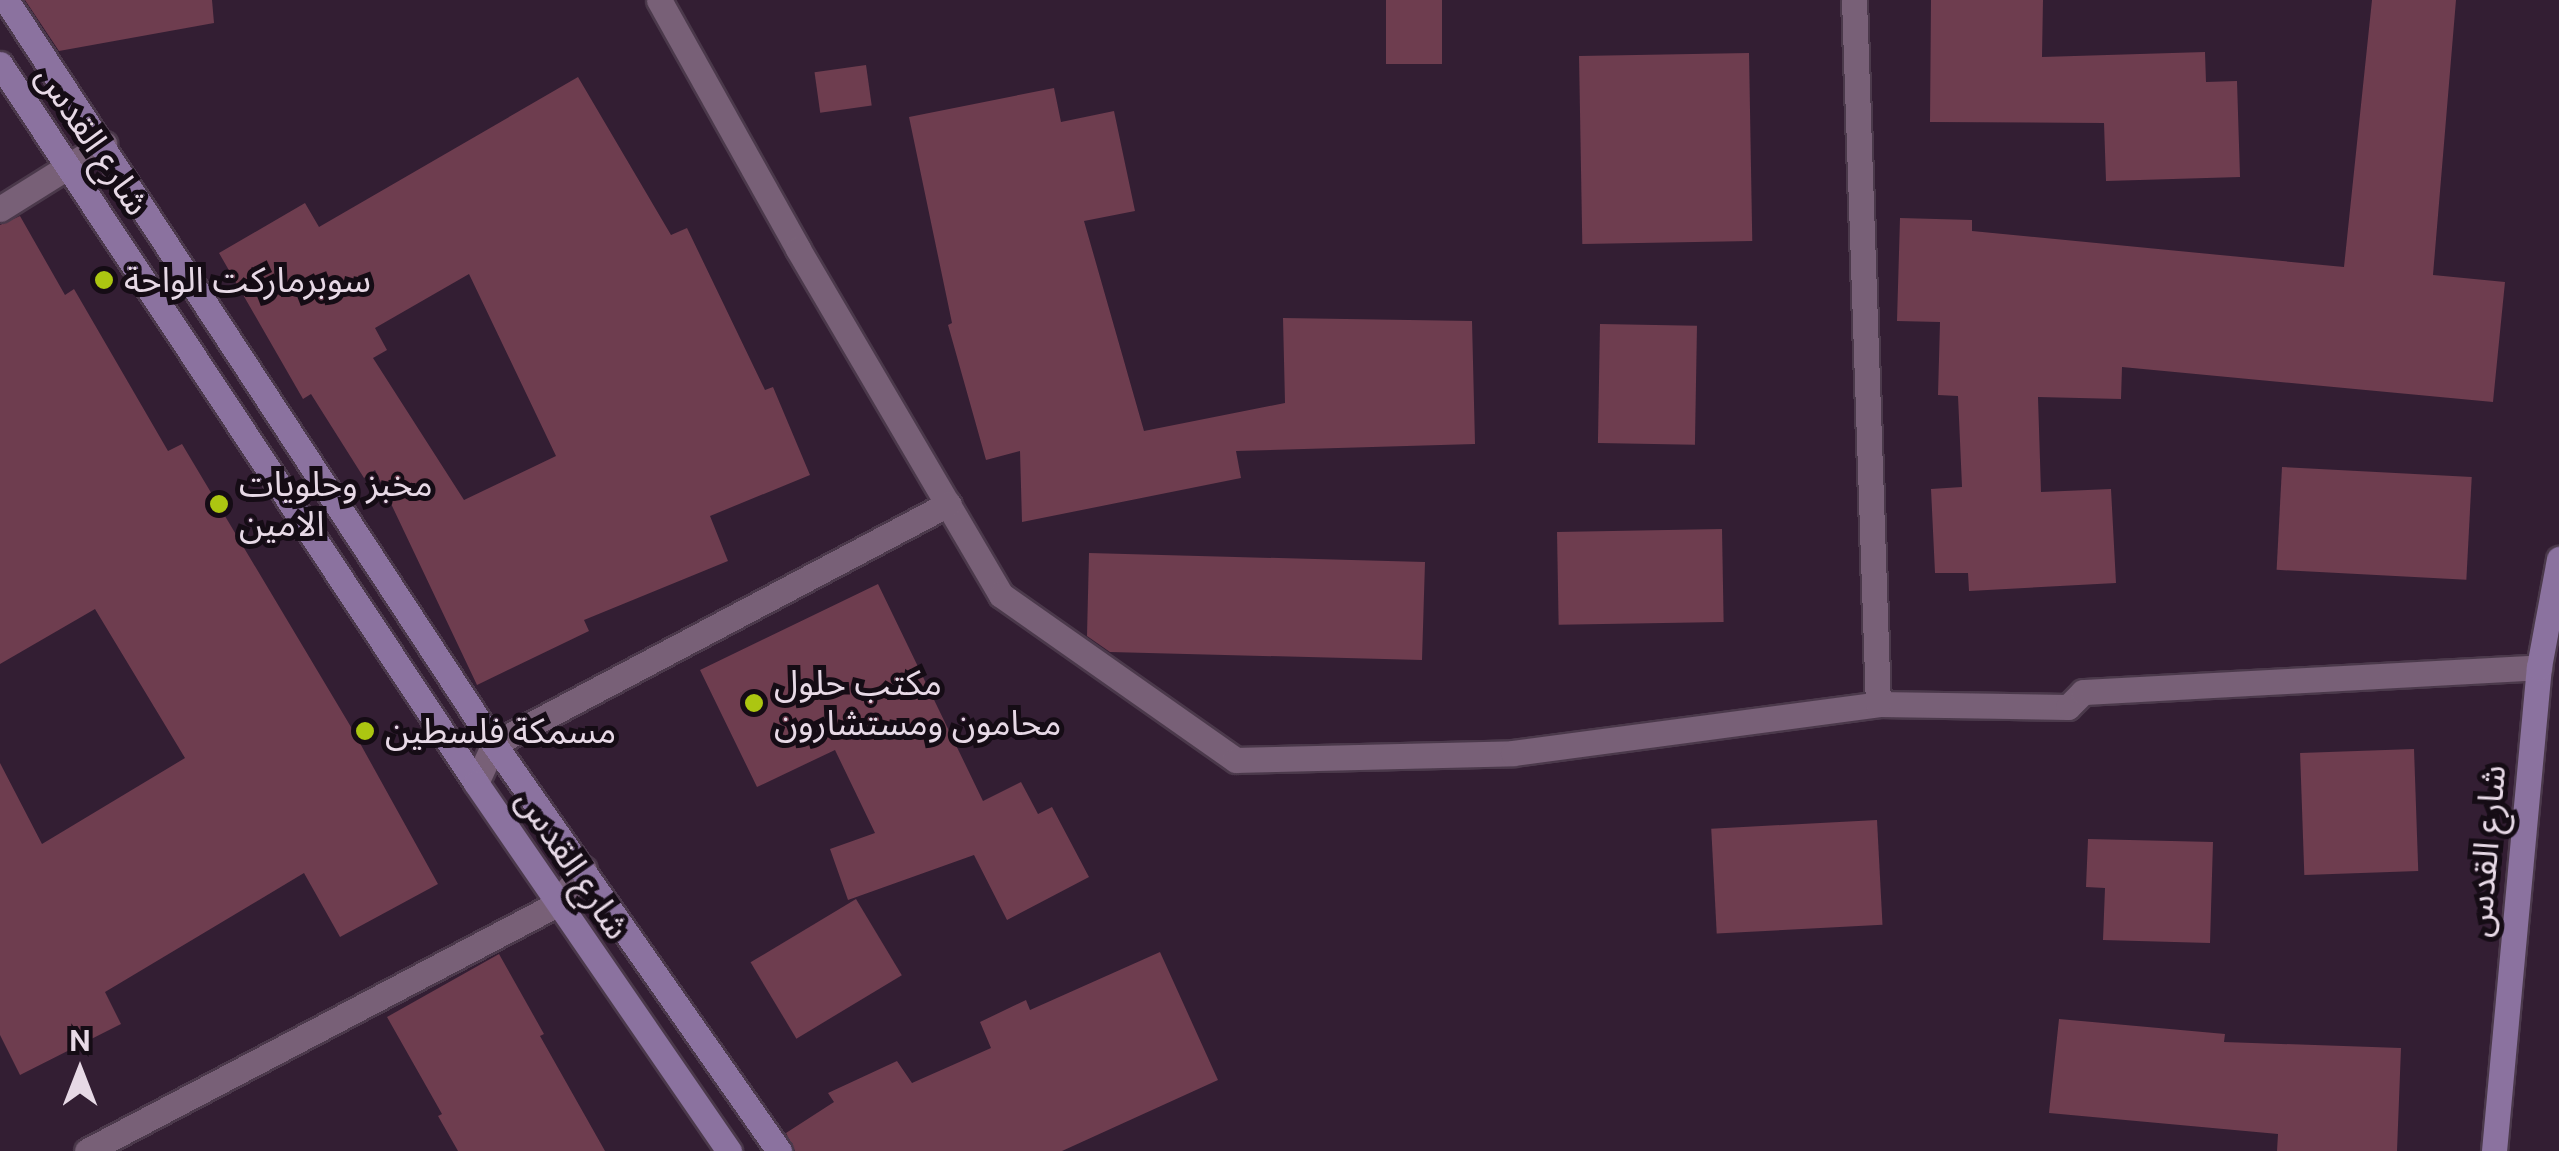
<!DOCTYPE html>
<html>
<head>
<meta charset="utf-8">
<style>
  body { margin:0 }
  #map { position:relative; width:2559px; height:1151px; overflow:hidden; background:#331e33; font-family:"Public Sans","Noto Sans Arabic",sans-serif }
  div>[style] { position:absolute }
  .building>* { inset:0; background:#6e3d4f; transform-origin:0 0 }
  .roads { filter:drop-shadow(2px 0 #4b394b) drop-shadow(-2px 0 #4b394b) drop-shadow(0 2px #4b394b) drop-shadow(0 -2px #4b394b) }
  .minor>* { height:25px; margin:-12.5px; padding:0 12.5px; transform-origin:12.5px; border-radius:12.5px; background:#786077 }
  .secondary>* { height:25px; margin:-12.5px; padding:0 12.5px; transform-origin:12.5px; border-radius:12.5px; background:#8b729f }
  .dots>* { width:28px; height:28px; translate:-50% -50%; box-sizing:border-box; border:5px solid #150c15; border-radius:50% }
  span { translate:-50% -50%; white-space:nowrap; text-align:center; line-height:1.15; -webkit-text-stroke:10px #150c15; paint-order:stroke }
  .street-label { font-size:35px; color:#e7d9e6 }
  .poi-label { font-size:35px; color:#e7d9e6 }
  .left { translate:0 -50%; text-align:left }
  .north { position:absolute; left:30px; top:1021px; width:100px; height:100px; -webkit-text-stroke:8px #150c15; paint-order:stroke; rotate:0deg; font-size:28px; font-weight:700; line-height:40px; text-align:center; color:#e7d9e6 }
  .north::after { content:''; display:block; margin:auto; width:35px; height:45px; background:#e7d9e6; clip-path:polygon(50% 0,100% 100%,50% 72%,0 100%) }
</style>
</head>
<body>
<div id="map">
  <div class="building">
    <div style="clip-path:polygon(25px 0,212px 0,214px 23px,59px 51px)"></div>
    <div style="left:1386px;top:0;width:56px;height:64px"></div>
    <div style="clip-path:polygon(1931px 0,2043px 0,2042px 57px,2205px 52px,2206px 82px,2237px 81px,2240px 177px,2106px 181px,2104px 123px,1930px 122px)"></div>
    <div style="clip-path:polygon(2372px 0,2456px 0,2433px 275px,2505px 282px,2493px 402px,2122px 367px,2121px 399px,2038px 397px,2041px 492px,2111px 489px,2116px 583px,1969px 591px,1968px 573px,1935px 573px,1931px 489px,1962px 487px,1958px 396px,1938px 395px,1940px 322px,1897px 321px,1900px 218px,1972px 220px,1972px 231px,2344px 267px)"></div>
    <div style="left:1749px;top:53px;width:188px;height:170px;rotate:89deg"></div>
    <div style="left:866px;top:65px;width:41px;height:52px;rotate:82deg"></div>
    <div style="clip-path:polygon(evenodd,578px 77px,671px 235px,687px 228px,765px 390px,773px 387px,810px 475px,710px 516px,728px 561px,584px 620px,589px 631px,477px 685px,375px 470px,364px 478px,311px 394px,303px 399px,219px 253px,305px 203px,319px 227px,578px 77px,469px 274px,556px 456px,464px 500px,373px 358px,387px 350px,375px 328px,469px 274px)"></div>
    <div style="clip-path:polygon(1054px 88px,1061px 122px,1114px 111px,1135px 211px,1084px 221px,1144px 431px,1285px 403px,1283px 318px,1472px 321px,1475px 444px,1236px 451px,1241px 478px,1022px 522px,1020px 451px,986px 460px,948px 325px,952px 323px,909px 117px)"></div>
    <div style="clip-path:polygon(20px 216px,65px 295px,74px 289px,168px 451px,182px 444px,351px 727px,438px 884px,340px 937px,304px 873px,105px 992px,121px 1024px,20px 1075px,0 1035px,0 763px,42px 844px,185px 758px,95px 609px,0 664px,0 225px)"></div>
    <div style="left:1600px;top:324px;width:97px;height:119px;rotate:1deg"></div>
    <div style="left:2282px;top:467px;width:190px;height:103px;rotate:3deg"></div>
    <div style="left:1722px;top:529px;width:93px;height:165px;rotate:89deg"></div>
    <div style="clip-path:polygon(1089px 553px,1425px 562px,1422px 660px,1110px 652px,1087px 636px)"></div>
    <div style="clip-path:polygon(878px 584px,983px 801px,1021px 782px,1038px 814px,1052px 807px,1089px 877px,1007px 920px,974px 855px,848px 900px,830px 849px,875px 833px,835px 750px,757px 787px,700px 670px)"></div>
    <div style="left:2414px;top:749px;width:122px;height:114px;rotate:88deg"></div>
    <div style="left:1877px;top:820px;width:105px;height:166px;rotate:87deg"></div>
    <div style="clip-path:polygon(2088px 839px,2213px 842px,2210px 943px,2103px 940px,2105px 888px,2086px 887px)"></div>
    <div style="left:856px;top:899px;width:89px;height:123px;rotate:59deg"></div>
    <div style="clip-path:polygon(1160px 952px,1218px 1080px,1062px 1151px,795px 1151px,786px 1133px,834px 1102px,828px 1093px,897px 1061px,912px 1083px,991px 1048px,980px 1022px,1026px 1000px,1030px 1010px)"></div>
    <div style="clip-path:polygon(499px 954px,544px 1034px,540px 1036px,605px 1151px,458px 1151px,438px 1116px,442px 1114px,387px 1017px)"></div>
    <div style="clip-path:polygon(2059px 1019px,2225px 1034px,2224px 1042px,2401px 1048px,2397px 1151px,2277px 1151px,2278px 1134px,2049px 1113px)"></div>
  </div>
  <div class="roads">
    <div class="minor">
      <div style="left:659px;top:0;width:285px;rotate:60.8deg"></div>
      <div style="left:798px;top:249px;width:401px;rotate:59.6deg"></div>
      <div style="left:1001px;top:595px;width:287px;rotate:35.1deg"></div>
      <div style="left:1236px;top:760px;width:277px;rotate:-1.4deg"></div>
      <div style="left:1513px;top:753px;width:368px;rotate:-7.6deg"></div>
      <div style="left:1878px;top:704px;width:190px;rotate:0.9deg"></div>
      <div style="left:2068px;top:707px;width:21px;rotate:-45deg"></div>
      <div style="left:2083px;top:692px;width:457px;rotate:-3.1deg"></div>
      <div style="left:1854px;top:0;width:704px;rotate:88.05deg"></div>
      <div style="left:0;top:209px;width:123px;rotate:-32deg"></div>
      <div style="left:476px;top:783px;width:43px;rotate:-65.2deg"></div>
      <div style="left:494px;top:744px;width:514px;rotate:-27.86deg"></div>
      <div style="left:87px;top:1151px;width:531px;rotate:-27.72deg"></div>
      <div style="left:557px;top:904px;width:44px;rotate:-52.4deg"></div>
    </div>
    <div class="secondary">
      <div style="left:6px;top:0;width:890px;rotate:56.74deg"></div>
      <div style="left:494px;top:744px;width:497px;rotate:55deg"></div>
      <div style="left:0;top:64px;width:862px;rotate:56.49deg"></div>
      <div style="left:476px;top:783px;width:447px;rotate:55.5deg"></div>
      <div style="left:2494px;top:1151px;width:486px;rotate:-84.7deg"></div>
      <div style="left:2539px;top:667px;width:110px;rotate:-79.5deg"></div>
    </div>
  </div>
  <div class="dots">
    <div style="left:104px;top:280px;background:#acc611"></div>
    <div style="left:219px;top:504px;background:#acc611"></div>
    <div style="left:754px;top:703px;background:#acc611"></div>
    <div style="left:365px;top:731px;background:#acc611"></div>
  </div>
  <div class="street-label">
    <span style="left:93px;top:140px;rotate:56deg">شارع القدس</span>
    <span style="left:2486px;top:851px;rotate:-85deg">شارع القدس</span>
    <span style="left:573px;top:864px;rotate:56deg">شارع القدس</span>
  </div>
  <div class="poi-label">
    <span class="left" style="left:124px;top:280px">سوبرماركت الواحة</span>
    <span class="left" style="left:239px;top:504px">مخبز وحلويات<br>الامين</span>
    <span class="left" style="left:774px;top:703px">مكتب حلول<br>محامون ومستشارون</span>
    <span class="left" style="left:385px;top:731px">مسمكة فلسطين</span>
  </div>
  <div class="north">N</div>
</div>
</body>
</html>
